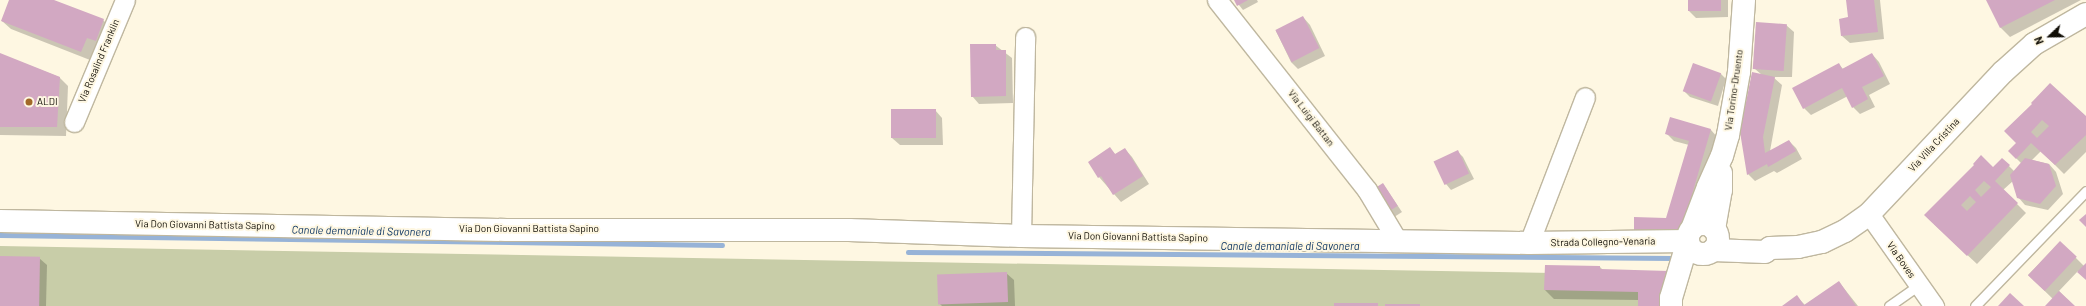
<!DOCTYPE html>
<html>
<head>
<meta charset="utf-8">
<style>
  body { margin:0 }
  #map { position:relative; width:2086px; height:306px; overflow:hidden; background:#fef7e2; font-family:Barlow,sans-serif }
  div>[style] { position:absolute }
  .green>* { inset:0; background:#c8cda8 }
  .shadow>* { inset:0; background:#0003 }
  .stream>* { height:4.5px; margin:-2.25px; padding:0 2.25px; transform-origin:2.25px; border-radius:2.25px; background:#97b3d7 }
  .building>* { inset:0; background:#d2a8c2; transform-origin:0 0 }
  .roads { filter:drop-shadow(1px 0 #bfb79f) drop-shadow(-1px 0 #bfb79f) drop-shadow(0 1px #bfb79f) drop-shadow(0 -1px #bfb79f) }
  .service>* { height:9px; margin:-4.5px; padding:0 4.5px; transform-origin:4.5px; border-radius:4.5px; background:#fff }
  .minor>* { height:19px; margin:-9.5px; padding:0 9.5px; transform-origin:9.5px; border-radius:9.5px; background:#fff }
  .tertiary>* { height:22px; margin:-11px; padding:0 11px; transform-origin:11px; border-radius:11px; background:#fff }
  .tertiary>.ring { margin:-11px; padding:0; box-sizing:content-box; background:none; border:22px solid #fff; border-radius:50% }
  .dots>* { width:11px; height:11px; translate:-50% -50%; box-sizing:border-box; border:2px solid #fef7e2; border-radius:50% }
  span { translate:-50% -50%; white-space:nowrap; text-align:center; line-height:1.15; -webkit-text-stroke:4px #fef7e2; paint-order:stroke }
  .street-label { font-size:10px; color:#100d05 }
  .poi-label { font-size:10px; color:#100d05 }
  .left { translate:0 -50%; text-align:left }
  .water-label { font-size:11px; color:#103865; font-style:italic }
  .north { position:absolute; left:2030px; top:16px; width:40px; height:40px; -webkit-text-stroke:3px #fef7e2; paint-order:stroke; rotate:248deg; font-size:11px; font-weight:700; line-height:16px; text-align:center; color:#100d05 }
  .north::after { content:''; display:block; margin:auto; width:14px; height:18px; background:#100d05; clip-path:polygon(50% 0,100% 100%,50% 72%,0 100%) }
</style>
</head>
<body>
<div id="map">
  <div class="green">
    <div style="clip-path:polygon(0 246px,1672px 275px,1662px 306px,0 306px)"></div>
  </div>
  <div class="shadow">
    <div style="clip-path:polygon(10px 0,52px 0,103px 20px,112px 29px,90px 60px,11px 29px,2px 21px)"></div>
    <div style="clip-path:polygon(1235px 0,1257px 0,1258px 2px,1243px 10px)"></div>
    <div style="clip-path:polygon(1689px 0,1728px 0,1728px 17px,1696px 18px,1689px 11px)"></div>
    <div style="clip-path:polygon(1847px 0,1880px 0,1884px 39px,1850px 43px,1842px 36px,1850px 18px)"></div>
    <div style="clip-path:polygon(1987px 0,2081px 0,2010px 37px,2001px 28px)"></div>
    <div style="clip-path:polygon(1303px 17px,1310px 25px,1325px 56px,1298px 69px,1291px 62px,1276px 31px)"></div>
    <div style="clip-path:polygon(1786px 25px,1794px 32px,1792px 77px,1773px 77px,1782px 85px,1770px 151px,1789px 141px,1796px 148px,1802px 159px,1777px 173px,1774px 171px,1755px 181px,1748px 174px,1762px 75px,1755px 69px)"></div>
    <div style="clip-path:polygon(995px 45px,1012px 58px,1013px 103px,979px 104px,972px 96px)"></div>
    <div style="clip-path:polygon(0 54px,59px 77px,68px 86px,66px 136px,0 135px)"></div>
    <div style="clip-path:polygon(1872px 54px,1879px 62px,1890px 84px,1869px 95px,1875px 107px,1860px 114px,1853px 107px,1848px 96px,1811px 115px,1804px 108px,1839px 64px,1843px 69px)"></div>
    <div style="clip-path:polygon(1694px 65px,1721px 74px,1726px 79px,1718px 106px,1690px 97px,1685px 92px)"></div>
    <div style="clip-path:polygon(2034px 104px,2086px 118px,2086px 152px,2064px 174px,2041px 151px,2032px 160px,2049px 164px,2056px 172px,2063px 194px,2048px 210px,2025px 205px,2018px 197px,2013px 181px,2003px 190px,2026px 213px,1977px 264px,1934px 224px,1975px 165px,1993px 168px,2002px 159px,2015px 172px,2022px 164px,2009px 151px,2017px 143px)"></div>
    <div style="clip-path:polygon(935px 110px,942px 118px,943px 145px,900px 145px,892px 138px)"></div>
    <div style="clip-path:polygon(1671px 118px,1711px 130px,1718px 138px,1687px 242px,1667px 219px,1689px 145px,1674px 141px,1666px 133px)"></div>
    <div style="clip-path:polygon(1110px 149px,1116px 155px,1125px 149px,1132px 157px,1149px 184px,1121px 202px,1099px 177px)"></div>
    <div style="clip-path:polygon(1458px 152px,1463px 157px,1474px 179px,1451px 190px,1446px 184px,1436px 162px)"></div>
    <div style="clip-path:polygon(1383px 184px,1402px 212px,1391px 219px)"></div>
    <div style="clip-path:polygon(2060px 242px,2084px 266px,2086px 264px,2086px 279px,2078px 271px,2059px 291px,2074px 306px,2046px 306px,2053px 299px,2028px 275px)"></div>
    <div style="clip-path:polygon(0 257px,39px 258px,47px 265px,46px 306px,0 306px)"></div>
    <div style="clip-path:polygon(1600px 267px,1603px 270px,1670px 306px,1639px 306px,1639px 300px,1554px 299px,1545px 290px)"></div>
    <div style="clip-path:polygon(1006px 273px,1014px 280px,1015px 306px,942px 306px,939px 303px)"></div>
    <div style="clip-path:polygon(1839px 282px,1858px 306px,1784px 306px,1797px 297px,1805px 305px)"></div>
  </div>
  <div class="stream">
    <div style="left:0;top:235px;width:722px;rotate:0.79deg"></div>
    <div style="left:908px;top:252px;width:764px;rotate:0.45deg"></div>
  </div>
  <div class="building">
    <div style="clip-path:polygon(9px 0,54px 0,104px 19px,96px 41px,87px 38px,81px 52px,1px 21px)"></div>
    <div style="clip-path:polygon(1234px 0,1248px 0,1237px 6px)"></div>
    <div style="left:1688px;top:0;width:33px;height:11px"></div>
    <div style="clip-path:polygon(1846px 0,1874px 0,1878px 32px,1841px 36px,1839px 19px,1848px 17px)"></div>
    <div style="clip-path:polygon(1986px 0,2055px 0,2000px 28px)"></div>
    <div style="left:1303px;top:16px;width:36px;height:31px;rotate:63deg"></div>
    <div style="left:1756px;top:22px;width:31px;height:47px;rotate:4deg"></div>
    <div style="clip-path:polygon(970px 44px,996px 44px,996px 50px,1006px 50px,1006px 96px,971px 97px)"></div>
    <div style="clip-path:polygon(0 53px,60px 77px,57px 127px,0 127px)"></div>
    <div style="clip-path:polygon(1872px 53px,1884px 76px,1862px 87px,1868px 99px,1852px 108px,1842px 88px,1803px 109px,1792px 88px,1839px 63px,1842px 69px)"></div>
    <div style="left:1693px;top:63px;width:30px;height:30px;rotate:20deg"></div>
    <div style="clip-path:polygon(1752px 72px,1775px 77px,1763px 137px,1765px 153px,1789px 140px,1796px 151px,1768px 167px,1767px 164px,1747px 175px,1740px 132px)"></div>
    <div style="clip-path:polygon(evenodd,2050px 83px,2086px 116px,2086px 135px,2055px 165px,2031px 143px,2016px 159px,2008px 151px,2016px 143px,2004px 131px,2032px 104px,2031px 103px,2050px 83px,2042px 120px,2049px 126px,2037px 138px,2031px 132px,2042px 120px)"></div>
    <div style="left:936px;top:109px;width:29px;height:45px;rotate:90deg"></div>
    <div style="clip-path:polygon(1670px 117px,1711px 129px,1680px 236px,1634px 234px,1634px 217px,1666px 218px,1689px 141px,1665px 134px)"></div>
    <div style="clip-path:polygon(1110px 147px,1115px 154px,1125px 148px,1143px 176px,1113px 195px,1101px 176px,1098px 178px,1088px 162px)"></div>
    <div style="left:1458px;top:150px;width:26px;height:27px;rotate:65deg"></div>
    <div style="clip-path:polygon(evenodd,1981px 155px,1993px 167px,2002px 158px,2010px 165px,1995px 181px,2018px 203px,1967px 256px,1924px 215px,1974px 165px,1973px 164px,1981px 155px,1984px 181px,1991px 187px,1981px 197px,1975px 190px,1984px 181px,1981px 155px,1970px 196px,1976px 202px,1967px 211px,1961px 205px,1970px 196px)"></div>
    <div style="clip-path:polygon(2025px 158px,2049px 164px,2056px 186px,2040px 204px,2017px 198px,2010px 175px)"></div>
    <div style="left:1383px;top:183px;width:27px;height:14px;rotate:57deg"></div>
    <div style="clip-path:polygon(2086px 214px,2086px 227px,2079px 220px)"></div>
    <div style="left:2060px;top:241px;width:23px;height:47px;rotate:43deg"></div>
    <div style="left:0;top:256px;width:40px;height:50px;rotate:1deg"></div>
    <div style="clip-path:polygon(2086px 263px,2086px 280px,2077px 272px)"></div>
    <div style="clip-path:polygon(1545px 265px,1600px 266px,1600px 269px,1669px 271px,1659px 306px,1638px 306px,1638px 292px,1544px 290px)"></div>
    <div style="left:1007px;top:272px;width:30px;height:70px;rotate:88deg"></div>
    <div style="clip-path:polygon(1839px 281px,1856px 306px,1782px 306px,1797px 295px,1804px 305px)"></div>
    <div style="clip-path:polygon(2059px 291px,2075px 306px,2045px 306px)"></div>
    <div style="clip-path:polygon(2010px 293px,2024px 306px,1998px 306px)"></div>
    <div style="left:1334px;top:303px;width:44px;height:3px"></div>
    <div style="left:1385px;top:304px;width:35px;height:2px"></div>
  </div>
  <div class="roads">
    <div class="service">
      <div style="left:1889px;top:306px;width:37px;rotate:-35deg"></div>
      <div style="left:1975px;top:306px;width:160px;rotate:-46deg"></div>
    </div>
    <div class="minor">
      <div style="left:1217px;top:0;width:242px;rotate:51.7deg"></div>
      <div style="left:1367px;top:190px;width:58px;rotate:59deg"></div>
      <div style="left:74px;top:122px;width:132px;rotate:-67.3deg"></div>
      <div style="left:1869px;top:214px;width:113px;rotate:54.8deg"></div>
      <div style="left:1021px;top:236px;width:199px;rotate:-88.8deg"></div>
      <div style="left:1529px;top:243px;width:156px;rotate:-69deg"></div>
    </div>
    <div class="tertiary">
      <div style="left:0;top:221px;width:507px;rotate:1.02deg"></div>
      <div style="left:507px;top:230px;width:342px"></div>
      <div style="left:849px;top:230px;width:172px;rotate:2deg"></div>
      <div style="left:1021px;top:236px;width:508px;rotate:0.79deg"></div>
      <div style="left:1529px;top:243px;width:159px;rotate:-0.7deg"></div>
      <div class="ring" style="left:1688px;top:224px;width:8px;height:8px"></div>
      <div style="left:1692px;top:229px;width:45px;rotate:-69.1deg"></div>
      <div style="left:1708px;top:187px;width:34px;rotate:-66deg"></div>
      <div style="left:1722px;top:156px;width:22px;rotate:-74deg"></div>
      <div style="left:1728px;top:135px;width:64px;rotate:-80.1deg"></div>
      <div style="left:1739px;top:72px;width:72px;rotate:-86deg"></div>
      <div style="left:1714px;top:229px;width:40px;rotate:-80deg"></div>
      <div style="left:1721px;top:190px;width:17px;rotate:-90deg"></div>
      <div style="left:1713px;top:250px;width:52px;rotate:2.2deg"></div>
      <div style="left:1765px;top:252px;width:6px;rotate:-39deg"></div>
      <div style="left:1770px;top:248px;width:28px;rotate:-2deg"></div>
      <div style="left:1798px;top:247px;width:25px;rotate:-12deg"></div>
      <div style="left:1822px;top:242px;width:25px;rotate:-26deg"></div>
      <div style="left:1845px;top:231px;width:29px;rotate:-35deg"></div>
      <div style="left:1869px;top:214px;width:195px;rotate:-46.7deg"></div>
      <div style="left:2003px;top:72px;width:42px;rotate:-42.1deg"></div>
      <div style="left:2034px;top:44px;width:60px;rotate:-30deg"></div>
      <div style="left:1671px;top:306px;width:8px;rotate:-90deg"></div>
      <div style="left:1671px;top:298px;width:59px;rotate:-73.4deg"></div>
    </div>
  </div>
  <div class="dots">
    <div style="left:29px;top:102px;background:#a26928"></div>
  </div>
  <div class="street-label">
    <span style="left:99px;top:61px;rotate:-67deg">Via Rosalind Franklin</span>
    <span style="left:1734px;top:90px;rotate:-82deg">Via Torino-Druento</span>
    <span style="left:1311px;top:118px;rotate:52deg">Via Luigi Battan</span>
    <span style="left:1934px;top:145px;rotate:-47deg">Via Villa Cristina</span>
    <span style="left:205px;top:225px;rotate:1deg">Via Don Giovanni Battista Sapino</span>
    <span style="left:529px;top:229px">Via Don Giovanni Battista Sapino</span>
    <span style="left:1138px;top:237px;rotate:1deg">Via Don Giovanni Battista Sapino</span>
    <span style="left:1603px;top:242px;rotate:-1deg">Strada Collegno-Venaria</span>
    <span style="left:1901px;top:260px;rotate:55deg">Via Boves</span>
  </div>
  <div class="poi-label">
    <span class="left" style="left:37px;top:102px">ALDI</span>
  </div>
  <div class="water-label">
    <span style="left:361px;top:231px;rotate:1deg">Canale demaniale di Savonera</span>
    <span style="left:1290px;top:246px">Canale demaniale di Savonera</span>
  </div>
  <div class="north">N</div>
</div>
</body>
</html>
